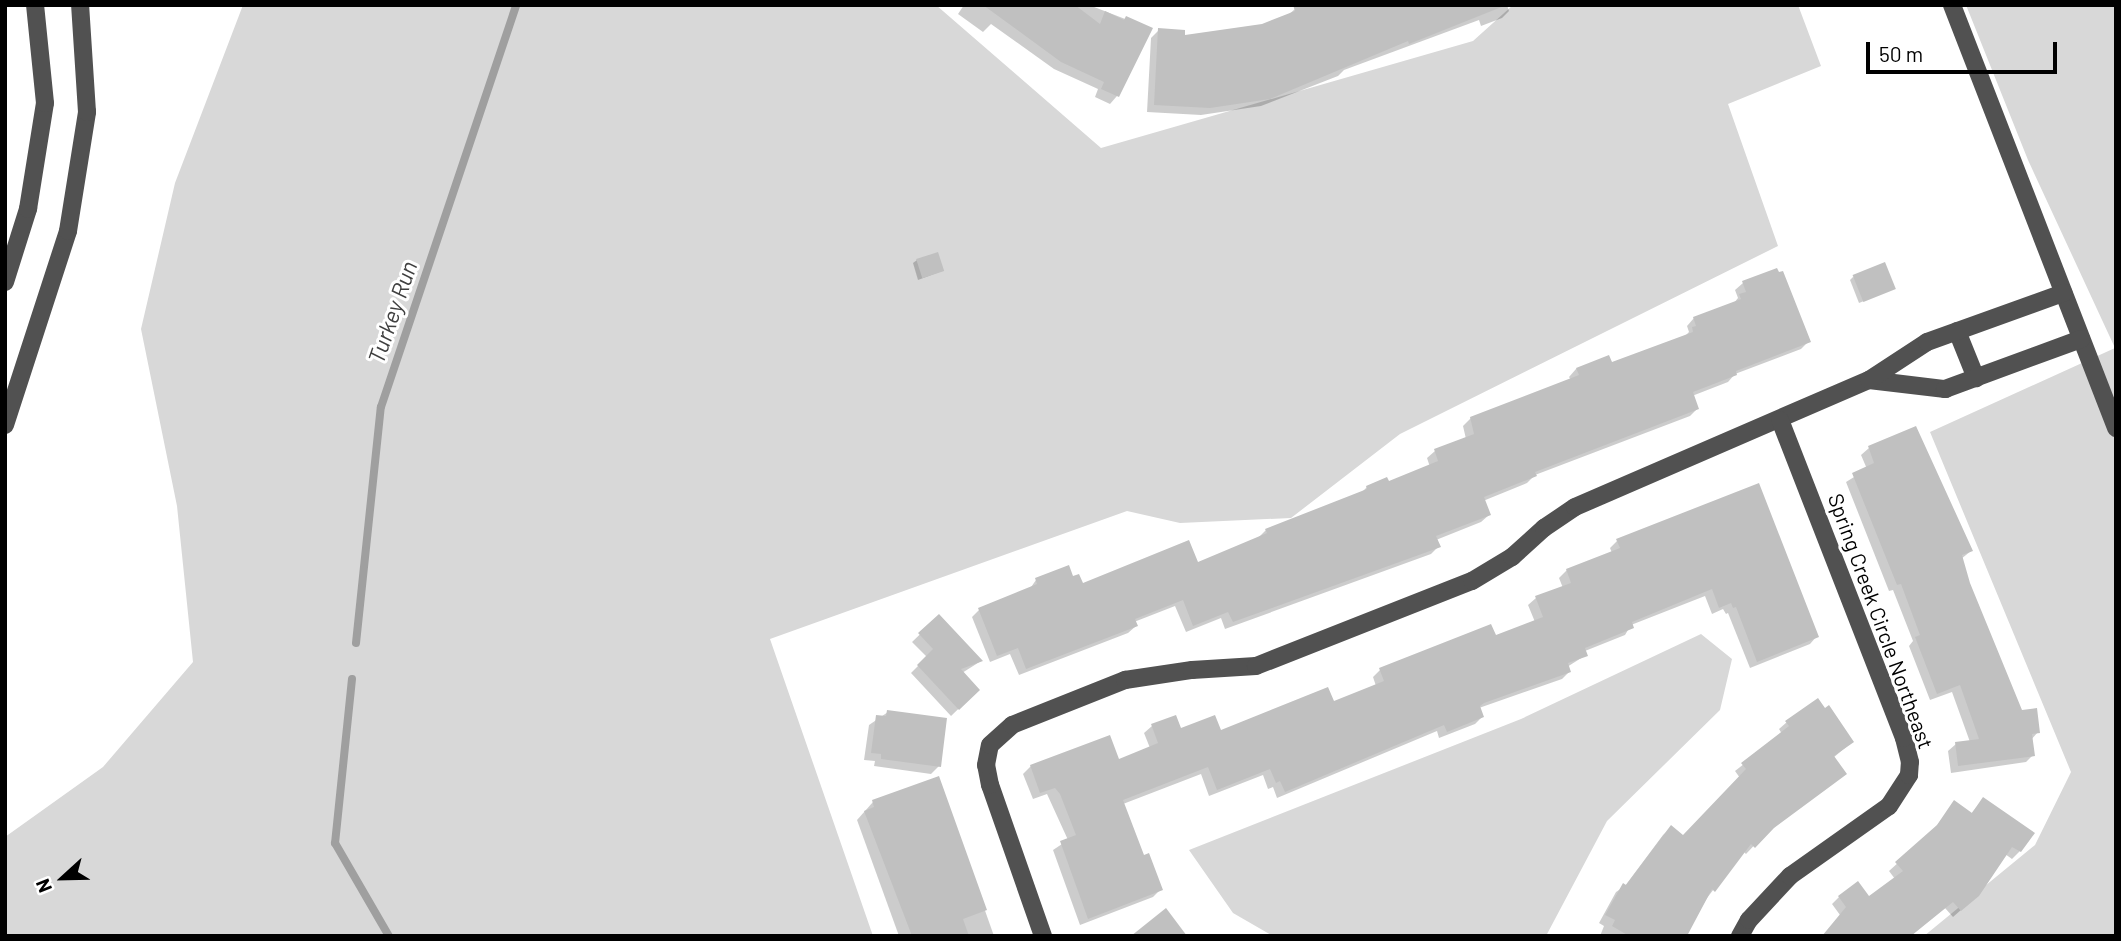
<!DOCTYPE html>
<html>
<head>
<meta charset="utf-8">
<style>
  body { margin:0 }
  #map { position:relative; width:2121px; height:941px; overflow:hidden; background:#fff; font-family:Barlow,sans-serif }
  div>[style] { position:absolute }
  .green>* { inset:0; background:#d8d8d8 }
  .shadow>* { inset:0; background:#0003 }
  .stream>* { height:8px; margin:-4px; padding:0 4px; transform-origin:4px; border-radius:4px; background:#9f9f9f }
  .building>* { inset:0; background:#c0c0c0; transform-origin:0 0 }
  .minor>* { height:18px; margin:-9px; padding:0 9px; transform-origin:9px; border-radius:9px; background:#515151 }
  span { translate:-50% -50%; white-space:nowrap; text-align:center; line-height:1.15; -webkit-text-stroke:6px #fff; paint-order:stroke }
  .street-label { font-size:21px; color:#000 }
  .water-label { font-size:23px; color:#404040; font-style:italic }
  .frame { position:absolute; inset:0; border:7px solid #000; pointer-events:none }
  .north { position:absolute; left:28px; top:843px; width:70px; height:70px; -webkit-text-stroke:5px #fff; paint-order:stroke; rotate:248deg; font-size:19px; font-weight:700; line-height:28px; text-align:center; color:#000 }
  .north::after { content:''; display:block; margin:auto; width:24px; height:32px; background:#000; clip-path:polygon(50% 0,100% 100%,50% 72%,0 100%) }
  .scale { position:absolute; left:1866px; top:42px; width:191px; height:32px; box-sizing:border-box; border:4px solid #000; border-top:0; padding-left:9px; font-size:21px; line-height:24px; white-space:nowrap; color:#000; -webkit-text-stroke:5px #fff; paint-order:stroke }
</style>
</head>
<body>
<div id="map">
  <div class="green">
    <div style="clip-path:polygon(243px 5px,936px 5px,1101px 148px,1473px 41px,1513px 5px,1798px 5px,1821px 66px,1728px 104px,1778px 246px,1400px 434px,1291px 518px,1180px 523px,1127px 511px,770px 639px,873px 936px,5px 936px,5px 837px,103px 767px,193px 662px,177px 506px,141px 329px,175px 183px)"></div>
    <div style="clip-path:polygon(1966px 5px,2116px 5px,2116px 936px,1924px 936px,2035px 845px,2071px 772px,1930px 432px,2115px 348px,2028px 160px)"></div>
    <div style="clip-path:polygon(1701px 634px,1732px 659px,1720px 710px,1607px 821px,1546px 936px,1273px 936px,1233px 913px,1189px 850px,1521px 719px)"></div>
  </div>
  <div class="shadow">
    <div style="clip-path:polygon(964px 5px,1089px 5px,1151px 29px,1117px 96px,1110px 104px,1095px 97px,1098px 89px,1054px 69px,991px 24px,983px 32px,958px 14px)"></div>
    <div style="clip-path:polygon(1363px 5px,1507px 5px,1509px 11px,1502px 18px,1481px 26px,1479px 20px,1344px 70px,1338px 76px,1261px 106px,1201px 115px,1147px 112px,1151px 38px,1159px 30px,1183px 37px,1263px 25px,1287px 16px,1295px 9px)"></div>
    <div style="clip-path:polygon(917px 260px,942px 271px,918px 280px,913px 263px)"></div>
    <div style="clip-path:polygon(1853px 277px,1894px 289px,1859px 303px,1850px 280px)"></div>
    <div style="clip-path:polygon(1743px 283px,1809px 341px,1801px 349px,1735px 374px,1728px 382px,1692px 396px,1697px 409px,1690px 416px,1535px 475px,1527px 483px,1483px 501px,1489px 515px,1481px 522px,1436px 540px,1439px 546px,1431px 554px,1225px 629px,1221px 618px,1186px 632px,1175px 606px,1134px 622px,1136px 626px,1128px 633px,1019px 675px,1010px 654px,990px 662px,972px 617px,979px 610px,1029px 590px,1036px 580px,1068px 567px,1072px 579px,1082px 585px,1197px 564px,1258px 538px,1266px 530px,1361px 493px,1367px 487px,1387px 484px,1430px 467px,1427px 458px,1435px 451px,1466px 439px,1463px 426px,1471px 418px,1571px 380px,1569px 377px,1576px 369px,1608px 357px,1611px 364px,1685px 336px,1689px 332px,1687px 326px,1694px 318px,1733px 304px,1738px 298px,1735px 290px)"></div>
    <div style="clip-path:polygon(1915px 428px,1971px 551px,1961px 559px,1969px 584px,2021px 712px,2038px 732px,2031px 740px,2033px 755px,2026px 762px,1951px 773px,1948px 751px,1956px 744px,1970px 742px,1952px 692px,1930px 700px,1909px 646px,1913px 641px,1893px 590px,1889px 591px,1846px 482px,1867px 469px,1861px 455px,1869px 448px)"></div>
    <div style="clip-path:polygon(1617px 541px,1817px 636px,1810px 644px,1750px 668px,1728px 613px,1726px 614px,1723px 609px,1712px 614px,1705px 596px,1631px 625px,1625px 635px,1585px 651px,1586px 655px,1567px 667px,1569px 672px,1562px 679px,1479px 708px,1482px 717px,1475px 724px,1439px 738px,1437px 731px,1277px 798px,1273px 787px,1268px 789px,1263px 775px,1209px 796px,1201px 774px,1123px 804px,1143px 857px,1161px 889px,1153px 897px,1080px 925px,1053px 850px,1068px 840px,1047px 794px,1033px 799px,1023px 774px,1031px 766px,1118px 762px,1150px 748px,1144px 733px,1152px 726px,1220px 732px,1333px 703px,1376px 686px,1373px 677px,1380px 670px,1495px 637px,1535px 622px,1528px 605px,1536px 598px,1563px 588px,1559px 578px,1567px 570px,1612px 553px,1610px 548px)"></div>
    <div style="clip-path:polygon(939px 616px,981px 661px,962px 673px,978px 690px,951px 716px,911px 673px,927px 657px,912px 642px)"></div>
    <div style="clip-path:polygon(888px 712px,939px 766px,931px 774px,874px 766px,875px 761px,864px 760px,869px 725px)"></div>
    <div style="clip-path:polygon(1787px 722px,1852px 742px,1833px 758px,1844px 774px,1765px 834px,1746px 854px,1743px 851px,1707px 898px,1685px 936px,1600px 936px,1604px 926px,1599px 923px,1616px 892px,1625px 886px,1663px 835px,1671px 828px,1683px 837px,1740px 778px,1735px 771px,1782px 734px,1779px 729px)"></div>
    <div style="clip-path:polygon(938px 778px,994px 936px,899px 936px,857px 820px,873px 802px)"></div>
    <div style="clip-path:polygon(1983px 799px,2020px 851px,2012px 859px,2005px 854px,1969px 903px,1953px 917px,1945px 908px,1840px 915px,1832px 904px,1839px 897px,1869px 899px,1895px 879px,1889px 871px,1932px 832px,1954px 803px,1970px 815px)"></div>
  </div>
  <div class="stream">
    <div style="left:356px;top:643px;width:237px;rotate:-84deg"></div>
    <div style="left:381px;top:407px;width:424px;rotate:-71.4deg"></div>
    <div style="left:352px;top:679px;width:165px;rotate:95.9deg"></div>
    <div style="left:335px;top:843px;width:108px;rotate:59.9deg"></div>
  </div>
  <div class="building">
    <div style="clip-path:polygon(983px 5px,1075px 5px,1100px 24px,1105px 11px,1124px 20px,1126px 16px,1153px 28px,1119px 97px,1101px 89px,1104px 82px,1061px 62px)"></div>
    <div style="clip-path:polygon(1293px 5px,1504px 5px,1504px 6px,1409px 44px,1408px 41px,1270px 99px,1210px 108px,1154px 105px,1158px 28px,1185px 30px,1185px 35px,1262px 24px,1295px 11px)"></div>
    <div style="left:938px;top:252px;width:20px;height:23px;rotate:72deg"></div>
    <div style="left:1885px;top:262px;width:29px;height:35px;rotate:68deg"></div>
    <div style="clip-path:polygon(1777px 268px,1779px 272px,1783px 271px,1811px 342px,1736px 371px,1737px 375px,1693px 392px,1699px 409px,1535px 472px,1537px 476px,1484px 497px,1491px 515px,1436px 536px,1441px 547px,1233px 622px,1228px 612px,1193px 626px,1183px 600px,1135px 619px,1138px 626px,1026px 669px,1018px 648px,997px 656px,978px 608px,1037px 584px,1035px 578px,1069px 565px,1073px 576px,1079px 574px,1083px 583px,1189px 540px,1198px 562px,1267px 533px,1265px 529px,1367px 489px,1366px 486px,1387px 477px,1389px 481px,1438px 461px,1434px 449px,1474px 434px,1470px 417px,1579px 375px,1576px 368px,1609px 355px,1612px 362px,1693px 332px,1692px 327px,1696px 326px,1693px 317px,1741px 299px,1739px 294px,1746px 292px,1742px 281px)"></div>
    <div style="clip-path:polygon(1916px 426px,1973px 551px,1962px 555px,1970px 583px,2022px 710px,2037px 708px,2040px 733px,2032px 734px,2035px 756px,1958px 766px,1955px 742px,1979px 739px,1960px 685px,1937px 694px,1915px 637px,1920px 635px,1901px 584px,1897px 585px,1852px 473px,1874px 463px,1868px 446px)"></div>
    <div style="clip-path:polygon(1759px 483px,1819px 637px,1757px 662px,1736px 607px,1733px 608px,1731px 603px,1719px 608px,1712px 589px,1632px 622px,1634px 628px,1585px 648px,1588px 656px,1568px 663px,1571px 672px,1484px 703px,1480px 706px,1484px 717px,1447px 732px,1444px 725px,1285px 792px,1280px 781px,1276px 783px,1270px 769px,1217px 790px,1208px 767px,1123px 800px,1144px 855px,1149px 853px,1163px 890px,1088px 919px,1060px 841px,1076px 835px,1060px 794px,1055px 788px,1040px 793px,1030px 765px,1110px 735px,1119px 759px,1158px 743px,1151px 724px,1176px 715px,1181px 728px,1215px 715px,1221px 730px,1328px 687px,1334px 701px,1384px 681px,1379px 668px,1491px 624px,1496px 635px,1543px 617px,1535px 596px,1571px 583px,1566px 569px,1620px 548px,1616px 539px)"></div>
    <div style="clip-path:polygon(939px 614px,983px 661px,961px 669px,980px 690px,959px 710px,917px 665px,933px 649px,918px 633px)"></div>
    <div style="clip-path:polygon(1818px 698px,1825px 708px,1829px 705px,1854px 742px,1834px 756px,1847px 774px,1774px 828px,1755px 848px,1751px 844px,1715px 892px,1712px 889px,1687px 936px,1629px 936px,1612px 926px,1615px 920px,1605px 915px,1623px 883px,1626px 885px,1671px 825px,1683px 835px,1746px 769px,1741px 763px,1789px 726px,1785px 721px)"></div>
    <div style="clip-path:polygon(887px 710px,947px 718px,941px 767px,881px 759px,881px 754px,871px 753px,876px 715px,886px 716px)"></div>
    <div style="clip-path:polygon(939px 776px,987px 910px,963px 919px,969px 936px,912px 936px,864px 811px,874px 807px,872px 800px)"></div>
    <div style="clip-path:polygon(1983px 797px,2035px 833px,2021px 852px,2012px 847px,1979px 896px,1961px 911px,1953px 902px,1911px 936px,1822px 936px,1846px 907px,1838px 896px,1858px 881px,1869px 896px,1903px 871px,1895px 862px,1937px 825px,1954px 800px,1972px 813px)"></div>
    <div style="clip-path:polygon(1166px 908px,1187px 936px,1131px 936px)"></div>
  </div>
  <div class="minor">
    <div style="left:1952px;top:5px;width:454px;rotate:68.8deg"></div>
    <div style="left:5px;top:282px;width:77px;rotate:-72.5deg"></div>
    <div style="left:28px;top:209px;width:107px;rotate:-80.9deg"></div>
    <div style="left:45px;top:103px;width:99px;rotate:-95.8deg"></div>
    <div style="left:1957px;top:331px;width:51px;rotate:68deg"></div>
    <div style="left:1869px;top:380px;width:77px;rotate:6.8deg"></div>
    <div style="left:1945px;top:389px;width:145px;rotate:-20.2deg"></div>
    <div style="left:5px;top:425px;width:204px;rotate:-72deg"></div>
    <div style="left:68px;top:231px;width:121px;rotate:-80.9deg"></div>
    <div style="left:87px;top:112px;width:107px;rotate:-93.7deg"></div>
    <div style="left:1043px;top:936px;width:160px;rotate:-109.3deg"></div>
    <div style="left:990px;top:785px;width:20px;rotate:-101deg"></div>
    <div style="left:986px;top:765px;width:20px;rotate:-79deg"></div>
    <div style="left:990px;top:745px;width:30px;rotate:-42deg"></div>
    <div style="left:1012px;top:725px;width:122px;rotate:-21.7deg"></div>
    <div style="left:1125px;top:680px;width:68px;rotate:-8.5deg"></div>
    <div style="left:1192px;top:670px;width:64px;rotate:-3.6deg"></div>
    <div style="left:1256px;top:666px;width:232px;rotate:-21.5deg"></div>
    <div style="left:1472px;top:581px;width:47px;rotate:-31deg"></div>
    <div style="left:1512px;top:557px;width:43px;rotate:-42.2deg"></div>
    <div style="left:1544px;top:528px;width:37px;rotate:-34deg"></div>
    <div style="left:1575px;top:507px;width:320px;rotate:-23.4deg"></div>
    <div style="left:1869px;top:380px;width:69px;rotate:-33.2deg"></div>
    <div style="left:1927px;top:342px;width:145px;rotate:-19.8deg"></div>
    <div style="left:1740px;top:936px;width:18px;rotate:-61deg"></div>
    <div style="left:1749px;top:920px;width:60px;rotate:-47deg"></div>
    <div style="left:1790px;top:876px;width:121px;rotate:-35.3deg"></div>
    <div style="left:1889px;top:806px;width:37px;rotate:-57deg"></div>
    <div style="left:1909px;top:775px;width:13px;rotate:-86deg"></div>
    <div style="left:1910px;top:762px;width:25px;rotate:-104deg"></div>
    <div style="left:1904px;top:738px;width:341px;rotate:-111.3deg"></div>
  </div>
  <div class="street-label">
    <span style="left:1881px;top:621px;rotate:70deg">Spring Creek Circle Northeast</span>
  </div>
  <div class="water-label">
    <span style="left:392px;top:312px;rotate:-71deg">Turkey Run</span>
  </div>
  <div class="frame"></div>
  <div class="north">N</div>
  <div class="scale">50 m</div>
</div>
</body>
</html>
